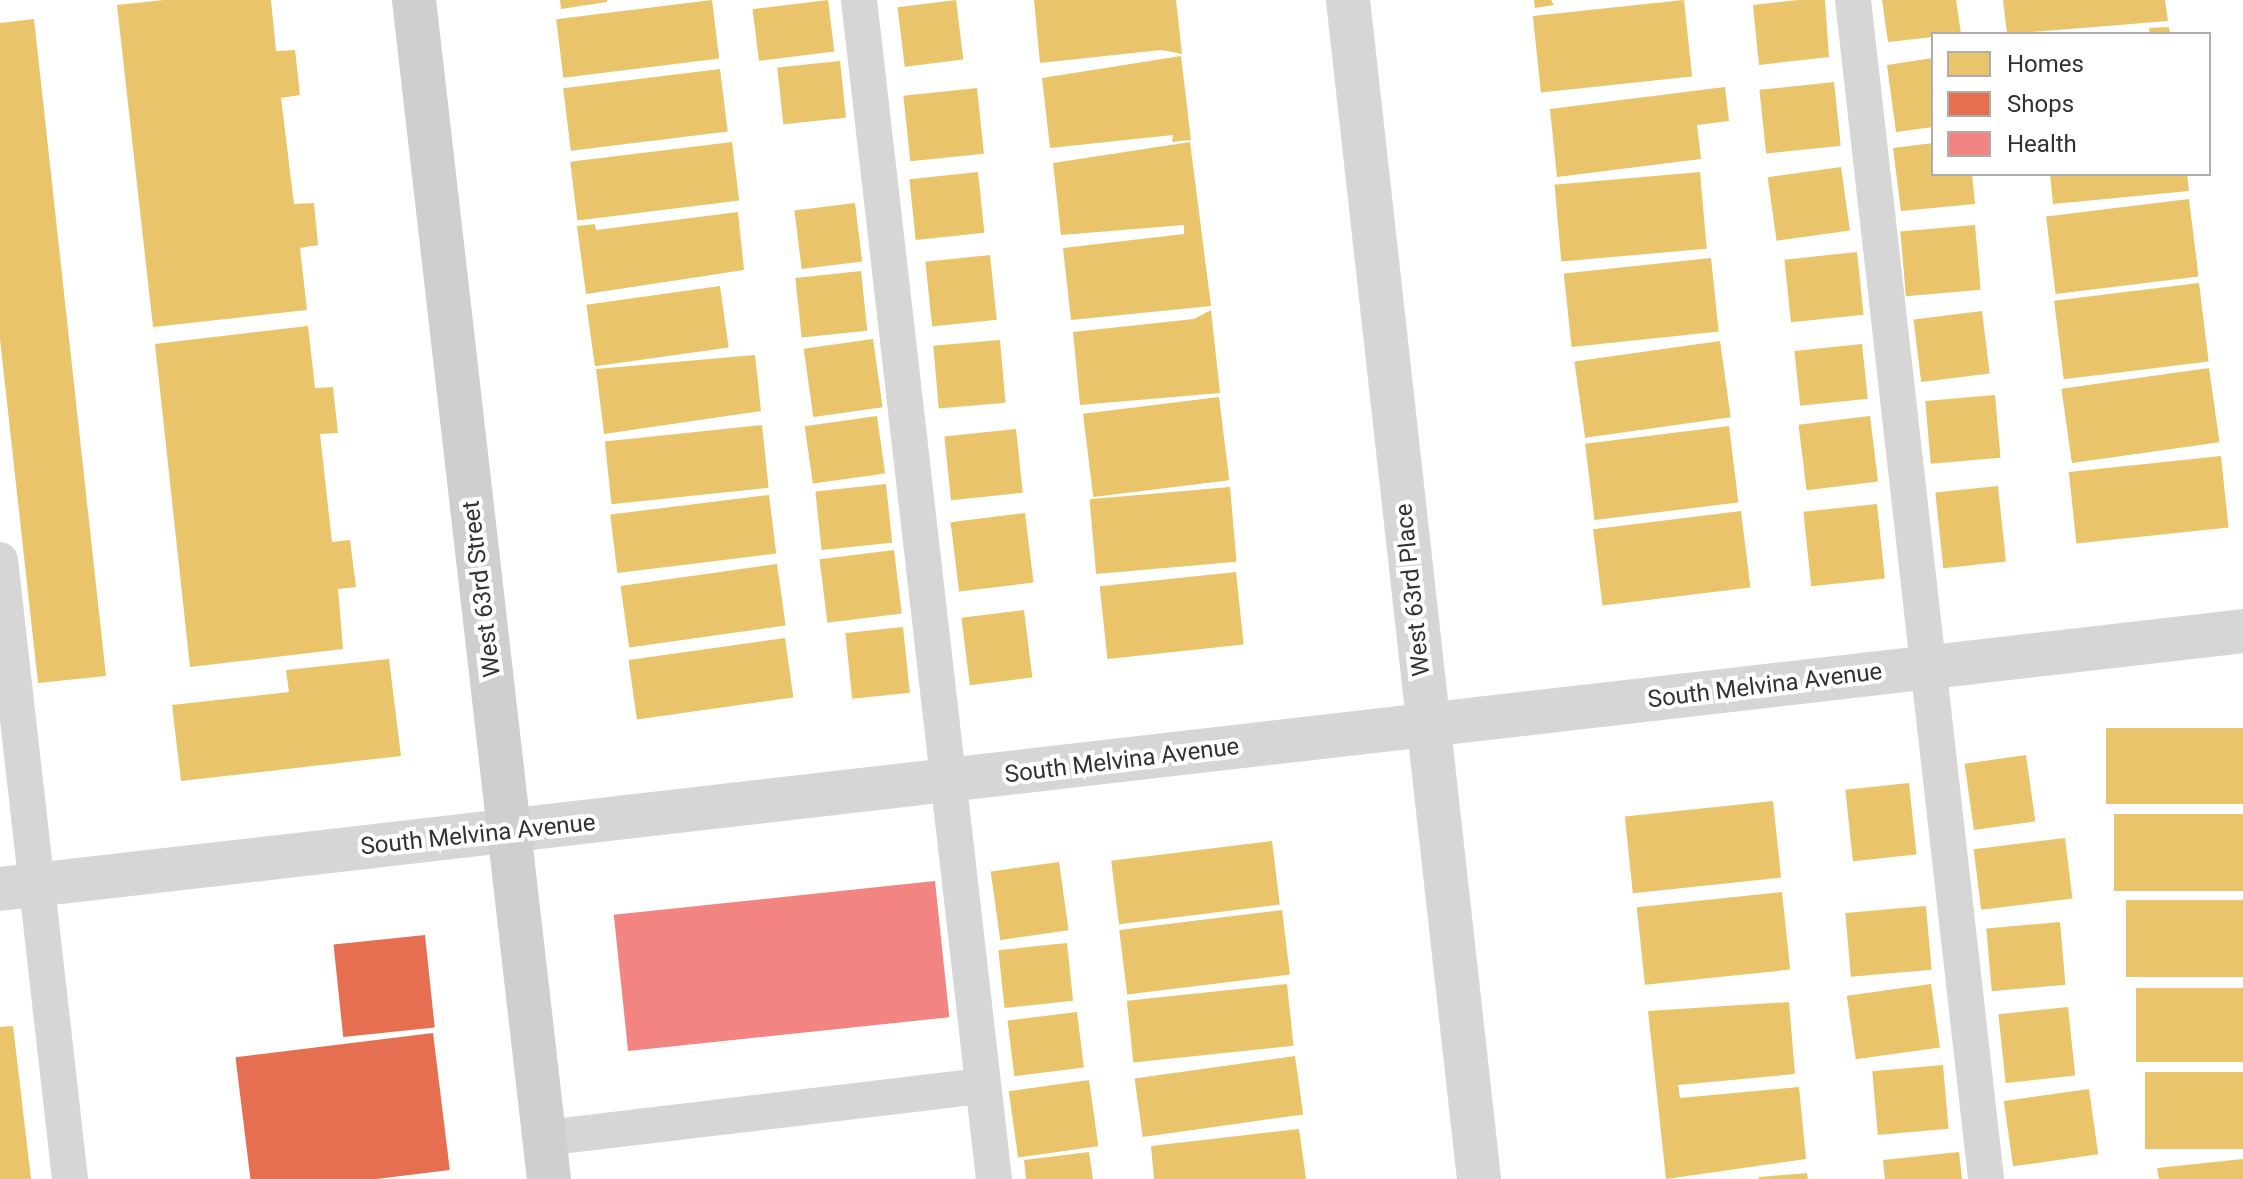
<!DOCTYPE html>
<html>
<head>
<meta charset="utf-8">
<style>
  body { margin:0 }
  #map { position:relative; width:2243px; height:1179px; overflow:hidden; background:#fff; font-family:Roboto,sans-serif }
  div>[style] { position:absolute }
  .homes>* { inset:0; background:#e9c46a; transform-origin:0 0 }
  .shops>* { inset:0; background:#e76f51; transform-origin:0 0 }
  .health>* { inset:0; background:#f28482; transform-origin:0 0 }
  .service>* { height:36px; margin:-18px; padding:0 18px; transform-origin:18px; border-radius:18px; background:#d6d6d6 }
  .minor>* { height:44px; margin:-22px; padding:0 22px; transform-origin:22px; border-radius:22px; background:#d6d6d6 }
  .secondary>* { height:44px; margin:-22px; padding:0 22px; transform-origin:22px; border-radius:22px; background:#cfcfcf }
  span { translate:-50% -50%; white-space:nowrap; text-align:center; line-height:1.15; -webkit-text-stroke:8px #fff; paint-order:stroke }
  .street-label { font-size:24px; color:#323232 }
  .legend { position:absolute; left:1931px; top:32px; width:280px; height:144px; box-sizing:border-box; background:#fff; border:2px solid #adadad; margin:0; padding:10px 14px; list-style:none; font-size:24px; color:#323232 }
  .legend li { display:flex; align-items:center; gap:16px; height:40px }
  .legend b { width:40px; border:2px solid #adadad }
</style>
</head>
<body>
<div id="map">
  <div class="homes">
    <div style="clip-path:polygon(164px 0,271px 0,276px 51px,295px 50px,300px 95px,281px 98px,294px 204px,314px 203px,318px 245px,300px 248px,307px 310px,153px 327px,117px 5px)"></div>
    <div style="clip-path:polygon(560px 0,607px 0,607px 2px,561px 9px)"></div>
    <div style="left:712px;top:0;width:59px;height:157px;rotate:83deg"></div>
    <div style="left:828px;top:0;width:52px;height:76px;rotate:83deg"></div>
    <div style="left:956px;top:0;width:60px;height:59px;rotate:83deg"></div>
    <div style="clip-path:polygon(1034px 0,1176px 0,1182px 54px,1161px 50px,1040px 63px)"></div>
    <div style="clip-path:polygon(1534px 0,1551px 0,1554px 5px,1535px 8px)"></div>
    <div style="left:1684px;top:0;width:77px;height:152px;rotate:84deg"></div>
    <div style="clip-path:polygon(1798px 0,1825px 0,1829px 57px,1759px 65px,1753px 5px)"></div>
    <div style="clip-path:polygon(1882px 0,1956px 0,1961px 34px,1888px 42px)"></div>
    <div style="clip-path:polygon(2003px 0,2165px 0,2168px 21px,2007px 34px)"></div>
    <div style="clip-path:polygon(34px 19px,106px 676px,38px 683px,0 339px,0 23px)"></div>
    <div style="clip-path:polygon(2169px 27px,2170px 34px,2150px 34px,2149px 28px)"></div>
    <div style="clip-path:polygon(1181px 56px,1191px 140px,1172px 142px,1173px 135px,1050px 148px,1042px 78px)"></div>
    <div style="clip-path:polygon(1933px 58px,1933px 127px,1896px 132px,1887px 65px)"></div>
    <div style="left:840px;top:61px;width:57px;height:63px;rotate:84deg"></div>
    <div style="left:720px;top:69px;width:63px;height:158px;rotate:83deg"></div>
    <div style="left:1834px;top:82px;width:64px;height:75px;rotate:84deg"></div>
    <div style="clip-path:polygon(1725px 87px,1729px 121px,1697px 125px,1701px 159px,1557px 177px,1550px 109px)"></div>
    <div style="left:977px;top:88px;width:66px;height:74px;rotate:84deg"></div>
    <div style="left:732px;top:142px;width:59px;height:163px;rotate:83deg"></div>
    <div style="clip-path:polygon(1190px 142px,1211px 306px,1071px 320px,1063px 248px,1184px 234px,1184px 225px,1061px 235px,1053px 163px)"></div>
    <div style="clip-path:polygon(1933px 143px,1933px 174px,1972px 174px,1975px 204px,1901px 211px,1893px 148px)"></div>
    <div style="left:1841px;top:167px;width:64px;height:74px;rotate:82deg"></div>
    <div style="left:978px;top:172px;width:61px;height:69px;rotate:84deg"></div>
    <div style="left:1700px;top:172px;width:77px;height:146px;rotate:85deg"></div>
    <div style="clip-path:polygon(2050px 174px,2187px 174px,2189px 191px,2053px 204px)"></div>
    <div style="left:2189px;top:199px;width:78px;height:144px;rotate:83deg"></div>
    <div style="left:855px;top:203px;width:59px;height:61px;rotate:83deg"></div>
    <div style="clip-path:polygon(738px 212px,744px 270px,586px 294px,577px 226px,595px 224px,596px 230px)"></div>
    <div style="left:1975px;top:225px;width:65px;height:75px;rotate:85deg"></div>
    <div style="left:1857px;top:252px;width:63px;height:73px;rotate:84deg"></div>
    <div style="left:990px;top:255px;width:65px;height:65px;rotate:84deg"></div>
    <div style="left:1711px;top:258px;width:74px;height:148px;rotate:84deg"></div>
    <div style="left:861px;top:271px;width:60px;height:66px;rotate:84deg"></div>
    <div style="left:2199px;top:283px;width:79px;height:146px;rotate:83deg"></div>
    <div style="left:720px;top:286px;width:62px;height:135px;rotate:82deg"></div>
    <div style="clip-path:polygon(1211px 310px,1220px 393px,1080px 405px,1073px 332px,1194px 319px)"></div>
    <div style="left:1982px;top:311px;width:63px;height:69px;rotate:83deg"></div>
    <div style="clip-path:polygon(308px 326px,315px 388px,333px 387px,338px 433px,320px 434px,332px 542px,350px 540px,356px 587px,338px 589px,343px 649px,190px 667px,155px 344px)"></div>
    <div style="left:873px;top:339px;width:69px;height:70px;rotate:82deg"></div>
    <div style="left:1000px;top:340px;width:63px;height:67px;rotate:85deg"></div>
    <div style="left:1720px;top:341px;width:77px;height:147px;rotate:82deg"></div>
    <div style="left:1862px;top:344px;width:55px;height:68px;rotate:84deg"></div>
    <div style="clip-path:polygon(755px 355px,761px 411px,604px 434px,596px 369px)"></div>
    <div style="left:2209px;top:368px;width:75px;height:149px;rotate:82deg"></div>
    <div style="left:1995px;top:395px;width:63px;height:70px;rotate:85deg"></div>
    <div style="left:1219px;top:397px;width:84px;height:137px;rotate:83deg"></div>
    <div style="left:877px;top:416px;width:58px;height:73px;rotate:82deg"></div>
    <div style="left:1870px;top:416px;width:66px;height:72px;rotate:83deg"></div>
    <div style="left:762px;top:425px;width:63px;height:158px;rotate:84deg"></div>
    <div style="left:1729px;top:426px;width:77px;height:145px;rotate:83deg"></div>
    <div style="left:1016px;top:429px;width:64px;height:72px;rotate:84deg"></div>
    <div style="left:2221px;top:456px;width:72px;height:153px;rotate:84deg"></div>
    <div style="left:886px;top:484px;width:59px;height:71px;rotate:84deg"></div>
    <div style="left:1998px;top:486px;width:76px;height:63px;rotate:84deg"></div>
    <div style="left:1230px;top:487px;width:75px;height:141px;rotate:85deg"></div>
    <div style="left:769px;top:495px;width:59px;height:160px;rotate:83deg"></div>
    <div style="left:1877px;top:504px;width:75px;height:74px;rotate:84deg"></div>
    <div style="left:1741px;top:511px;width:77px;height:149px;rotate:83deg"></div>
    <div style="left:1025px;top:513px;width:70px;height:75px;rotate:83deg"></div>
    <div style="left:894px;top:550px;width:64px;height:75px;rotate:83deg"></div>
    <div style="left:777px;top:564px;width:62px;height:158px;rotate:82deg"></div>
    <div style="left:1236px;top:572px;width:73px;height:137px;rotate:84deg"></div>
    <div style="left:1024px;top:610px;width:68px;height:63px;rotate:83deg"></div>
    <div style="left:903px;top:627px;width:66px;height:58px;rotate:84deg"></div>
    <div style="left:785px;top:638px;width:60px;height:158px;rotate:82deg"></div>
    <div style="clip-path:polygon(389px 659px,401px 756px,181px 781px,172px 705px,289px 692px,286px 670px)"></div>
    <div style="left:2243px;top:728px;width:76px;height:137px;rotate:90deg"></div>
    <div style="left:2026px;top:755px;width:67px;height:62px;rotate:82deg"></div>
    <div style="left:1909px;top:783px;width:72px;height:64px;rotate:84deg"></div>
    <div style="left:1773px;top:801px;width:77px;height:149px;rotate:84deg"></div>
    <div style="left:2243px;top:814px;width:77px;height:129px;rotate:90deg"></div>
    <div style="left:2065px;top:838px;width:61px;height:92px;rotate:83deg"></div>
    <div style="left:1272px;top:841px;width:64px;height:162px;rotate:83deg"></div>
    <div style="left:1059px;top:862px;width:69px;height:69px;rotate:82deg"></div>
    <div style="left:1782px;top:892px;width:78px;height:146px;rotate:84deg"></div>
    <div style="left:2243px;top:900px;width:77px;height:117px;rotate:90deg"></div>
    <div style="left:1926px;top:906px;width:64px;height:81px;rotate:85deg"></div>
    <div style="left:1282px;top:910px;width:65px;height:164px;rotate:83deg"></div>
    <div style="left:2060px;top:922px;width:63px;height:74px;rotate:85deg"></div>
    <div style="left:1067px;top:943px;width:58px;height:69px;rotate:84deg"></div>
    <div style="left:1287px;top:984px;width:62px;height:161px;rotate:84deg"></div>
    <div style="left:1931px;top:984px;width:64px;height:85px;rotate:82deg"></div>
    <div style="left:2243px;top:988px;width:74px;height:107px;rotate:90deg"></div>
    <div style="clip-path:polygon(1789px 1002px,1795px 1074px,1678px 1085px,1680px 1098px,1799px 1087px,1806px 1159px,1666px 1179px,1648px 1011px)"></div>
    <div style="left:2068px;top:1007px;width:69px;height:70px;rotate:84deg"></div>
    <div style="left:1077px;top:1012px;width:56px;height:70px;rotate:83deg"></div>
    <div style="clip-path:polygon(13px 1026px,31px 1179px,0 1179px,0 1027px)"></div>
    <div style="left:1295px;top:1056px;width:59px;height:162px;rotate:82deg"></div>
    <div style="left:1943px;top:1065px;width:64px;height:71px;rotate:85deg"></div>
    <div style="left:2243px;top:1072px;width:77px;height:98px;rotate:90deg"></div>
    <div style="left:1089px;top:1080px;width:67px;height:81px;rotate:82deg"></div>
    <div style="left:2089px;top:1089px;width:66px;height:86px;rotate:82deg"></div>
    <div style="clip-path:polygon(1299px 1129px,1306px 1179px,1154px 1179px,1151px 1146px)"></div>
    <div style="clip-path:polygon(1089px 1152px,1093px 1179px,1026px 1179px,1024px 1160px)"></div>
    <div style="clip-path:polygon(1959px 1152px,1962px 1179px,1885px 1179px,1883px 1160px)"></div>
    <div style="clip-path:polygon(2243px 1159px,2243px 1179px,2159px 1179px,2157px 1168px)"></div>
    <div style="clip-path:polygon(1807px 1173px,1808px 1179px,1759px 1179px,1759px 1177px)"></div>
  </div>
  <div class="shops">
    <div style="left:425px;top:935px;width:93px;height:92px;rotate:84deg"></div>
    <div style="left:433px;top:1033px;width:138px;height:199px;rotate:83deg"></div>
  </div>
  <div class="health">
    <div style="left:935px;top:881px;width:137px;height:323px;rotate:84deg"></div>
  </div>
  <div class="service">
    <div style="left:859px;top:0;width:1187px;rotate:83.47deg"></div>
    <div style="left:1853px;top:0;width:1186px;rotate:83.56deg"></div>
    <div style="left:0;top:560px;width:623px;rotate:83.55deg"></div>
    <div style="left:545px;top:1138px;width:440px;rotate:-6.8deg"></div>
  </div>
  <div class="minor">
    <div style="left:1348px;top:0;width:1186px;rotate:83.66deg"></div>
    <div style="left:0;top:889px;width:2258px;rotate:-6.56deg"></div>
  </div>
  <div class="secondary">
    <div style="left:414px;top:0;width:1187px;rotate:83.47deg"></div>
  </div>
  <div class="street-label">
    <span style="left:482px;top:589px;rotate:-97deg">West 63rd Street</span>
    <span style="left:1413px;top:590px;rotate:-96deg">West 63rd Place</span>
    <span style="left:1765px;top:686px;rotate:-7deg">South Melvina Avenue</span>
    <span style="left:1122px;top:761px;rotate:-7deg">South Melvina Avenue</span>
    <span style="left:478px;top:835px;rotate:-6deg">South Melvina Avenue</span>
  </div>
  <ul class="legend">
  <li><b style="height:22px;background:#e9c46a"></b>Homes</li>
  <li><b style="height:22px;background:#e76f51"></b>Shops</li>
  <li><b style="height:22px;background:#f28482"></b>Health</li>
  </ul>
</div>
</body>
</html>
